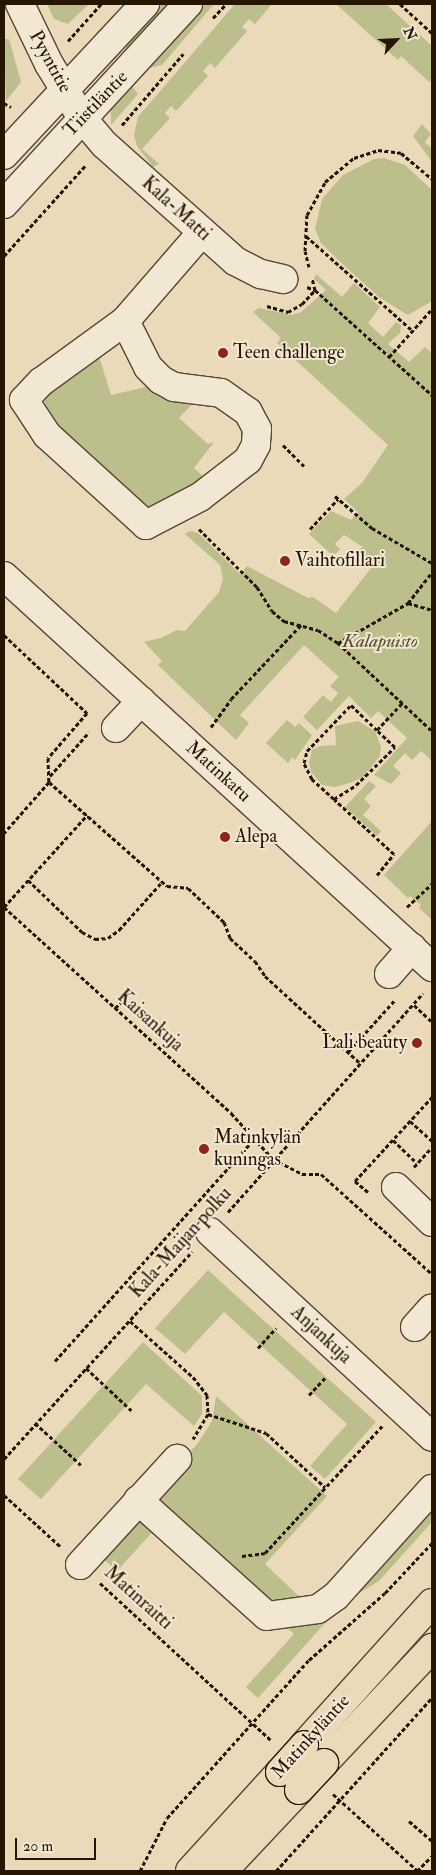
<!DOCTYPE html>
<html>
<head>
<meta charset="utf-8">
<style>
  body { margin:0 }
  #map { position:relative; width:436px; height:1875px; overflow:hidden; background:#eadaba; font-family:"IM FELL Double Pica",serif }
  div>[style] { position:absolute }
  .green>* { inset:0; background:#bcbe8c }
  .path>* { height:3px; margin-top:-1.5px; transform-origin:0; background:repeating-linear-gradient(90deg,#251501 0 4px,transparent 0 6.5px) }
  .roads { filter:drop-shadow(1px 0 #56462f) drop-shadow(-1px 0 #56462f) drop-shadow(0 1px #56462f) drop-shadow(0 -1px #56462f) }
  .minor>* { height:28px; margin:-14px; padding:0 14px; transform-origin:14px; border-radius:14px; background:#f1e7d2 }
  .major>* { height:28px; margin:-14px; padding:0 14px; transform-origin:14px; border-radius:14px; background:#eadaba }
  .bridges { filter:drop-shadow(1px 0 #251501) drop-shadow(-1px 0 #251501) drop-shadow(0 1px #251501) drop-shadow(0 -1px #251501) }
  .major-bridge>* { height:28px; margin:-14px; padding:0 14px; transform-origin:14px; border-radius:14px; background:#eadaba }
  .dots>* { width:14px; height:14px; translate:-50% -50%; box-sizing:border-box; border:2px solid #f1e7d2; border-radius:50% }
  span { translate:-50% -50%; white-space:nowrap; text-align:center; line-height:1.15; -webkit-text-stroke:4px #f1e7d2; paint-order:stroke }
  .street-label { font-size:19px; color:#251501 }
  .poi-label { font-size:19px; color:#251501 }
  .left { translate:0 -50%; text-align:left }
  .right { translate:-100% -50%; text-align:right }
  .park-label { font-size:19px; color:#5a5032; font-style:italic }
  .frame { position:absolute; inset:0; border:5px solid #251501; pointer-events:none }
  .north { position:absolute; left:371px; top:15px; width:50px; height:50px; -webkit-text-stroke:4px #f1e7d2; paint-order:stroke; rotate:65deg; font-size:14px; font-weight:700; line-height:20px; text-align:center; color:#251501 }
  .north::after { content:''; display:block; margin:auto; width:18px; height:22px; background:#251501; clip-path:polygon(50% 0,100% 100%,50% 72%,0 100%) }
  .scale { position:absolute; left:15px; top:1838px; width:81px; height:22px; box-sizing:border-box; border:2px solid #251501; border-top:0; padding-left:6px; font-size:15px; line-height:18px; white-space:nowrap; color:#251501; -webkit-text-stroke:4px #f1e7d2; paint-order:stroke }
</style>
</head>
<body>
<div id="map">
  <div class="green">
    <div style="clip-path:polygon(47px 4px,89px 4px,68px 24px,54px 19px)"></div>
    <div style="clip-path:polygon(159px 4px,168px 4px,128px 49px,123px 45px)"></div>
    <div style="clip-path:polygon(202px 4px,214px 4px,162px 65px,145px 69px,141px 66px)"></div>
    <div style="clip-path:polygon(235px 4px,272px 4px,255px 24px,249px 19px,242px 27px,247px 31px,215px 68px,210px 63px,203px 71px,208px 76px,176px 111px,171px 106px,165px 113px,170px 118px,142px 149px,159px 164px,153px 167px,137px 146px,134px 135px,138px 117px)"></div>
    <div style="clip-path:polygon(336px 4px,386px 4px,432px 46px,432px 79px,429px 82px,401px 56px,398px 60px)"></div>
    <div style="clip-path:polygon(4px 39px,9px 39px,21px 82px,6px 101px)"></div>
    <div style="clip-path:polygon(128px 81px,138px 94px,111px 125px,111px 105px)"></div>
    <div style="clip-path:polygon(422px 124px,431px 134px,425px 142px,432px 149px,432px 162px,413px 136px)"></div>
    <div style="clip-path:polygon(384px 158px,405px 165px,432px 190px,432px 301px,408px 315px,380px 298px,336px 258px,321px 243px,315px 229px,322px 199px,343px 175px,374px 159px)"></div>
    <div style="clip-path:polygon(316px 274px,342px 297px,354px 283px,380px 307px,368px 323px,383px 337px,396px 322px,401px 325px,400px 333px,388px 344px,409px 362px,425px 347px,432px 353px,432px 761px,421px 751px,412px 760px,405px 753px,393px 766px,401px 773px,391px 784px,374px 775px,407px 738px,378px 711px,371px 718px,349px 696px,317px 730px,303px 717px,323px 695px,331px 702px,338px 693px,330px 686px,339px 677px,304px 645px,240px 715px,249px 723px,236px 740px,158px 665px,162px 661px,144px 642px,161px 638px,177px 630px,185px 631px,219px 592px,223px 579px,220px 565px,185px 534px,190px 531px,198px 533px,240px 574px,247px 566px,308px 598px,313px 597px,336px 613px,375px 563px,359px 549px,363px 547px,344px 535px,335px 544px,340px 549px,333px 556px,309px 534px,331px 511px,351px 520px,358px 512px,344px 499px,362px 483px,388px 445px,277px 343px,281px 338px,253px 312px,259px 308px,292px 315px,301px 312px,326px 290px,314px 279px)"></div>
    <div style="clip-path:polygon(98px 353px,111px 395px,155px 385px,196px 400px,179px 418px,208px 444px,214px 442px,194px 468px,212px 485px,146px 513px,56px 429px,45px 407px,45px 397px,53px 382px)"></div>
    <div style="clip-path:polygon(287px 720px,295px 727px,299px 723px,312px 735px,295px 760px,292px 757px,288px 763px,266px 743px)"></div>
    <div style="clip-path:polygon(358px 721px,375px 731px,381px 747px,380px 756px,364px 776px,353px 782px,335px 787px,322px 785px,311px 772px,309px 762px,312px 750px,320px 746px,336px 745px,335px 726px)"></div>
    <div style="clip-path:polygon(369px 781px,376px 786px,364px 799px,371px 806px,363px 815px,381px 831px,377px 836px,345px 807px)"></div>
    <div style="clip-path:polygon(432px 821px,432px 920px,419px 908px,421px 905px,410px 896px,408px 898px,384px 875px)"></div>
    <div style="clip-path:polygon(208px 1270px,376px 1422px,325px 1479px,310px 1466px,347px 1424px,224px 1312px,185px 1354px,155px 1328px)"></div>
    <div style="clip-path:polygon(143px 1342px,202px 1396px,202px 1414px,194px 1426px,146px 1384px,41px 1499px,18px 1479px)"></div>
    <div style="clip-path:polygon(216px 1396px,327px 1496px,265px 1564px,326px 1622px,258px 1698px,246px 1687px,294px 1634px,166px 1517px,117px 1571px,98px 1554px,198px 1443px,212px 1421px)"></div>
    <div style="clip-path:polygon(432px 1494px,432px 1522px,379px 1581px,328px 1612px)"></div>
  </div>
  <div class="path">
    <div style="left:400px;top:4px;width:43px;rotate:42.2deg"></div>
    <div style="left:213px;top:18px;width:19px;rotate:-47deg"></div>
    <div style="left:68px;top:41px;width:50px;rotate:-48.3deg"></div>
    <div style="left:4px;top:103px;width:8px;rotate:30deg"></div>
    <div style="left:122px;top:125px;width:94px;rotate:-49.3deg"></div>
    <div style="left:306px;top:236px;width:142px;rotate:41.6deg"></div>
    <div style="left:4px;top:256px;width:122px;rotate:-48deg"></div>
    <div style="left:309px;top:267px;width:16px;rotate:-104deg"></div>
    <div style="left:305px;top:251px;width:36px;rotate:-87deg"></div>
    <div style="left:307px;top:215px;width:38px;rotate:-61deg"></div>
    <div style="left:325px;top:182px;width:38px;rotate:-40deg"></div>
    <div style="left:354px;top:158px;width:25px;rotate:-18deg"></div>
    <div style="left:378px;top:150px;width:23px;rotate:7deg"></div>
    <div style="left:401px;top:153px;width:40px;rotate:40deg"></div>
    <div style="left:307px;top:287px;width:9px;rotate:21deg"></div>
    <div style="left:315px;top:290px;width:157px;rotate:41.9deg"></div>
    <div style="left:267px;top:306px;width:22px;rotate:16deg"></div>
    <div style="left:288px;top:312px;width:16px;rotate:-30deg"></div>
    <div style="left:302px;top:304px;width:19px;rotate:-47deg"></div>
    <div style="left:315px;top:290px;width:12px;rotate:-104deg"></div>
    <div style="left:389px;top:357px;width:64px;rotate:-48.1deg"></div>
    <div style="left:283px;top:445px;width:30px;rotate:45deg"></div>
    <div style="left:335px;top:496px;width:49px;rotate:40.9deg"></div>
    <div style="left:372px;top:528px;width:69px;rotate:30.3deg"></div>
    <div style="left:199px;top:529px;width:82px;rotate:45deg"></div>
    <div style="left:257px;top:587px;width:28px;rotate:58deg"></div>
    <div style="left:272px;top:611px;width:16px;rotate:40deg"></div>
    <div style="left:284px;top:621px;width:35px;rotate:15deg"></div>
    <div style="left:318px;top:630px;width:24px;rotate:33deg"></div>
    <div style="left:338px;top:643px;width:129px;rotate:43.1deg"></div>
    <div style="left:310px;top:529px;width:41px;rotate:-47deg"></div>
    <div style="left:408px;top:603px;width:25px;rotate:16deg"></div>
    <div style="left:4px;top:635px;width:114px;rotate:43.2deg"></div>
    <div style="left:87px;top:713px;width:60px;rotate:130.9deg"></div>
    <div style="left:48px;top:758px;width:24px;rotate:88deg"></div>
    <div style="left:49px;top:782px;width:68px;rotate:131.4deg"></div>
    <div style="left:338px;top:643px;width:81px;rotate:-29.7deg"></div>
    <div style="left:408px;top:603px;width:39px;rotate:-52deg"></div>
    <div style="left:211px;top:727px;width:34px;rotate:-54deg"></div>
    <div style="left:231px;top:699px;width:102px;rotate:-46.6deg"></div>
    <div style="left:50px;top:776px;width:59px;rotate:-48.4deg"></div>
    <div style="left:49px;top:782px;width:157px;rotate:41.4deg"></div>
    <div style="left:167px;top:886px;width:21px;rotate:5deg"></div>
    <div style="left:188px;top:888px;width:50px;rotate:43.4deg"></div>
    <div style="left:224px;top:922px;width:17px;rotate:69deg"></div>
    <div style="left:230px;top:938px;width:34px;rotate:43deg"></div>
    <div style="left:255px;top:961px;width:18px;rotate:56deg"></div>
    <div style="left:265px;top:976px;width:129px;rotate:42.5deg"></div>
    <div style="left:334px;top:799px;width:30px;rotate:-138deg"></div>
    <div style="left:312px;top:779px;width:18px;rotate:-117deg"></div>
    <div style="left:304px;top:763px;width:12px;rotate:-76deg"></div>
    <div style="left:307px;top:751px;width:64px;rotate:-46.3deg"></div>
    <div style="left:351px;top:705px;width:36px;rotate:44deg"></div>
    <div style="left:377px;top:875px;width:27px;rotate:-51deg"></div>
    <div style="left:394px;top:854px;width:81px;rotate:-137.5deg"></div>
    <div style="left:334px;top:799px;width:26px;rotate:-32deg"></div>
    <div style="left:356px;top:785px;width:54px;rotate:-44.3deg"></div>
    <div style="left:395px;top:747px;width:25px;rotate:-137deg"></div>
    <div style="left:377px;top:730px;width:37px;rotate:-47deg"></div>
    <div style="left:28px;top:880px;width:75px;rotate:43.9deg"></div>
    <div style="left:82px;top:932px;width:15px;rotate:28deg"></div>
    <div style="left:95px;top:939px;width:13px;rotate:-4deg"></div>
    <div style="left:108px;top:938px;width:14px;rotate:-36deg"></div>
    <div style="left:119px;top:930px;width:64px;rotate:-48.1deg"></div>
    <div style="left:4px;top:907px;width:307px;rotate:42.2deg"></div>
    <div style="left:231px;top:1113px;width:62px;rotate:47.6deg"></div>
    <div style="left:273px;top:1159px;width:33px;rotate:27deg"></div>
    <div style="left:302px;top:1174px;width:19px"></div>
    <div style="left:321px;top:1174px;width:149px;rotate:42deg"></div>
    <div style="left:4px;top:907px;width:124px;rotate:-47.9deg"></div>
    <div style="left:407px;top:907px;width:34px;rotate:-43deg"></div>
    <div style="left:414px;top:1005px;width:25px;rotate:43deg"></div>
    <div style="left:115px;top:1008px;width:15px;rotate:-42deg"></div>
    <div style="left:348px;top:1052px;width:70px;rotate:-47.9deg"></div>
    <div style="left:410px;top:1121px;width:30px;rotate:42deg"></div>
    <div style="left:393px;top:1140px;width:33px;rotate:44deg"></div>
    <div style="left:414px;top:1167px;width:27px;rotate:-48deg"></div>
    <div style="left:368px;top:1192px;width:17px;rotate:-140deg"></div>
    <div style="left:355px;top:1181px;width:114px;rotate:-47.5deg"></div>
    <div style="left:228px;top:1212px;width:293px;rotate:-48.3deg"></div>
    <div style="left:130px;top:1321px;width:84px;rotate:41.6deg"></div>
    <div style="left:193px;top:1377px;width:23px;rotate:52deg"></div>
    <div style="left:207px;top:1395px;width:19px;rotate:87deg"></div>
    <div style="left:208px;top:1414px;width:29px;rotate:121deg"></div>
    <div style="left:258px;top:1348px;width:27px;rotate:-48deg"></div>
    <div style="left:55px;top:1361px;width:298px;rotate:-48.1deg"></div>
    <div style="left:86px;top:1368px;width:62px;rotate:43deg"></div>
    <div style="left:309px;top:1395px;width:25px;rotate:-47deg"></div>
    <div style="left:208px;top:1414px;width:61px;rotate:18.1deg"></div>
    <div style="left:266px;top:1433px;width:80px;rotate:42.5deg"></div>
    <div style="left:35px;top:1423px;width:62px;rotate:42.4deg"></div>
    <div style="left:4px;top:1459px;width:280px;rotate:-47.8deg"></div>
    <div style="left:4px;top:1495px;width:77px;rotate:42.4deg"></div>
    <div style="left:242px;top:1556px;width:23px;rotate:-7deg"></div>
    <div style="left:265px;top:1553px;width:173px;rotate:-47.3deg"></div>
    <div style="left:100px;top:1583px;width:234px;rotate:42.6deg"></div>
    <div style="left:333px;top:1794px;width:115px;rotate:42.2deg"></div>
    <div style="left:409px;top:1821px;width:30px;rotate:41deg"></div>
    <div style="left:140px;top:1871px;width:59px;rotate:-63deg"></div>
    <div style="left:167px;top:1818px;width:212px;rotate:-48.1deg"></div>
    <div style="left:309px;top:1660px;width:101px;rotate:-41.4deg"></div>
    <div style="left:385px;top:1593px;width:69px;rotate:-46.8deg"></div>
    <div style="left:276px;top:1871px;width:233px;rotate:-48deg"></div>
    <div style="left:417px;top:1871px;width:21px;rotate:-45deg"></div>
  </div>
  <div class="roads">
    <div class="minor">
      <div style="left:20px;top:4px;width:67px;rotate:64.2deg"></div>
      <div style="left:49px;top:64px;width:63px;rotate:58.6deg"></div>
      <div style="left:82px;top:118px;width:35px;rotate:50deg"></div>
      <div style="left:105px;top:145px;width:174px;rotate:41.7deg"></div>
      <div style="left:235px;top:261px;width:29px;rotate:27deg"></div>
      <div style="left:261px;top:274px;width:23px;rotate:13deg"></div>
      <div style="left:4px;top:155px;width:207px;rotate:-47deg"></div>
      <div style="left:4px;top:204px;width:272px;rotate:-47.4deg"></div>
      <div style="left:125px;top:321px;width:51px;rotate:63.4deg"></div>
      <div style="left:148px;top:367px;width:18px;rotate:45deg"></div>
      <div style="left:161px;top:380px;width:15px;rotate:28deg"></div>
      <div style="left:174px;top:387px;width:47px;rotate:7.3deg"></div>
      <div style="left:221px;top:393px;width:33px;rotate:35deg"></div>
      <div style="left:248px;top:412px;width:19px;rotate:62deg"></div>
      <div style="left:257px;top:429px;width:16px;rotate:94deg"></div>
      <div style="left:256px;top:445px;width:17px;rotate:118deg"></div>
      <div style="left:248px;top:460px;width:61px;rotate:142.4deg"></div>
      <div style="left:200px;top:497px;width:61px;rotate:152.6deg"></div>
      <div style="left:146px;top:525px;width:134px;rotate:-137.7deg"></div>
      <div style="left:47px;top:435px;width:42px;rotate:-123.3deg"></div>
      <div style="left:24px;top:400px;width:25px;rotate:-47deg"></div>
      <div style="left:41px;top:382px;width:104px;rotate:-36deg"></div>
      <div style="left:125px;top:321px;width:118px;rotate:-49.1deg"></div>
      <div style="left:4px;top:576px;width:580px;rotate:42.41deg"></div>
      <div style="left:116px;top:728px;width:37px;rotate:-47deg"></div>
      <div style="left:389px;top:974px;width:35px;rotate:-49deg"></div>
      <div style="left:396px;top:1187px;width:50px;rotate:44.2deg"></div>
      <div style="left:210px;top:1232px;width:302px;rotate:42.7deg"></div>
      <div style="left:415px;top:1327px;width:25px;rotate:-48deg"></div>
      <div style="left:138px;top:1500px;width:173px;rotate:42deg"></div>
      <div style="left:267px;top:1616px;width:51px;rotate:-7.8deg"></div>
      <div style="left:318px;top:1609px;width:22px;rotate:-36deg"></div>
      <div style="left:336px;top:1596px;width:144px;rotate:-48.1deg"></div>
      <div style="left:80px;top:1565px;width:144px;rotate:-47.5deg"></div>
    </div>
    <div class="major">
      <div style="left:304px;top:1745px;width:191px;rotate:-48deg"></div>
      <div style="left:324px;top:1763px;width:158px;rotate:-46.8deg"></div>
      <div style="left:190px;top:1871px;width:134px;rotate:-47.7deg"></div>
      <div style="left:223px;top:1871px;width:111px;rotate:-46.8deg"></div>
    </div>
  </div>
  <div class="bridges">
    <div class="major-bridge">
      <div style="left:280px;top:1772px;width:36px;rotate:-48deg"></div>
      <div style="left:299px;top:1790px;width:37px;rotate:-47deg"></div>
    </div>
  </div>
  <div class="dots">
    <div style="left:223px;top:353px;background:#8f2418"></div>
    <div style="left:285px;top:561px;background:#8f2418"></div>
    <div style="left:225px;top:837px;background:#8f2418"></div>
    <div style="left:417px;top:1043px;background:#8f2418"></div>
    <div style="left:204px;top:1149px;background:#8f2418"></div>
  </div>
  <div class="street-label">
    <span style="left:50px;top:62px;rotate:61deg">Pyyntitie</span>
    <span style="left:96px;top:104px;rotate:-46deg">Tiistiläntie</span>
    <span style="left:176px;top:209px;rotate:42deg">Kala-Matti</span>
    <span style="left:218px;top:772px;rotate:42deg">Matinkatu</span>
    <span style="left:150px;top:1021px;rotate:42deg">Kaisankuja</span>
    <span style="left:181px;top:1243px;rotate:-48deg">Kala-Maijan polku</span>
    <span style="left:321px;top:1335px;rotate:43deg">Anjankuja</span>
    <span style="left:138px;top:1598px;rotate:42deg">Matinraitti</span>
    <span style="left:311px;top:1737px;rotate:-48deg">Matinkyläntie</span>
  </div>
  <div class="poi-label">
    <span class="left" style="left:233px;top:353px">Teen challenge</span>
    <span class="left" style="left:295px;top:561px">Vaihtofillari</span>
    <span class="left" style="left:235px;top:837px">Alepa</span>
    <span class="right" style="left:407px;top:1043px">Lali beauty</span>
    <span class="left" style="left:214px;top:1149px">Matinkylän<br>kuningas</span>
  </div>
  <div class="park-label">
    <span style="left:380px;top:642px">Kalapuisto</span>
  </div>
  <div class="frame"></div>
  <div class="north">N</div>
  <div class="scale">20 m</div>
</div>
</body>
</html>
